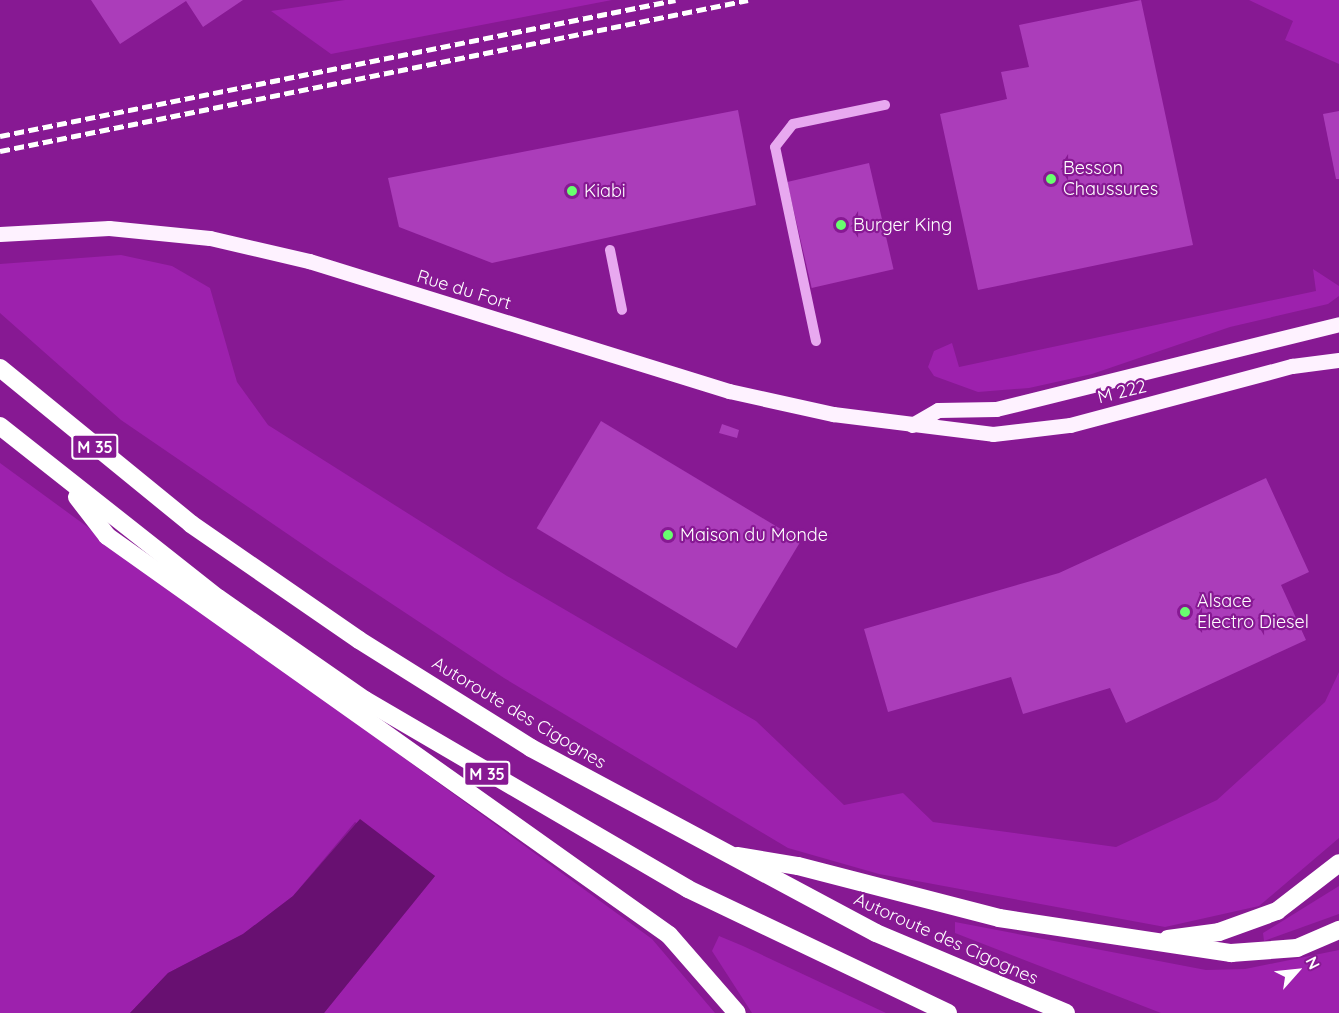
<!DOCTYPE html>
<html>
<head>
<meta charset="utf-8">
<style>
  body { margin:0 }
  #map { position:relative; width:1339px; height:1013px; overflow:hidden; background:#871993; font-family:Quicksand,sans-serif }
  div>[style] { position:absolute }
  .green>* { inset:0; background:#9d21ad }
  .water>* { inset:0; background:#681071 }
  .building>* { inset:0; background:#ab3dba; transform-origin:0 0 }
  .minor>* { height:10px; margin:-5px; padding:0 5px; transform-origin:5px; border-radius:5px; background:#e8a9f0 }
  .major>* { height:15px; margin:-7.5px; padding:0 7.5px; transform-origin:7.5px; border-radius:7.5px; background:#fef2ff }
  .highway>* { height:18px; margin:-9px; padding:0 9px; transform-origin:9px; border-radius:9px; background:#fff }
  .rail>* { height:4.5px; margin-top:-2.25px; transform-origin:0; background:repeating-linear-gradient(90deg,#fff 0 10px,transparent 0 14.5px) }
  .dots>* { width:16px; height:16px; translate:-50% -50%; box-sizing:border-box; border:3px solid #871993; border-radius:50% }
  span { translate:-50% -50%; white-space:nowrap; text-align:center; line-height:1.15; -webkit-text-stroke:4.5px #871993; paint-order:stroke }
  .shield-label span { padding:2px 4px; background:#871993; border:2px solid; border-radius:4px; -webkit-text-stroke-width:0 }
  .shield-label { font-size:16px; color:#fff; font-weight:700 }
  .poi-label { font-size:18px; color:#fff }
  .left { translate:0 -50%; text-align:left }
  .street-label { font-size:18px; color:#fff }
  .north { position:absolute; left:1267px; top:941px; width:60px; height:60px; -webkit-text-stroke:4px #871993; paint-order:stroke; rotate:63deg; font-size:16px; font-weight:700; line-height:24px; text-align:center; color:#fff }
  .north::after { content:''; display:block; margin:auto; width:21px; height:27px; background:#fff; clip-path:polygon(50% 0,100% 100%,50% 72%,0 100%) }
</style>
</head>
<body>
<div id="map">
  <div class="green">
    <div style="clip-path:polygon(345px 0,612px 0,331px 54px,271px 11px)"></div>
    <div style="clip-path:polygon(1249px 0,1339px 0,1339px 64px,1285px 40px,1293px 21px)"></div>
    <div style="clip-path:polygon(121px 255px,172px 266px,210px 288px,237px 382px,268px 425px,507px 576px,756px 721px,844px 805px,903px 793px,933px 822px,1116px 847px,1217px 800px,1325px 702px,1339px 672px,1339px 838px,1259px 906px,1165px 927px,879px 874px,788px 848px,504px 678px,330px 563px,121px 420px,0 313px,0 264px)"></div>
    <div style="clip-path:polygon(1313px 269px,1339px 286px,1339px 296px,1328px 304px,1230px 327px,1092px 374px,1029px 388px,978px 392px,934px 376px,928px 367px,934px 351px,952px 343px,959px 367px,1316px 291px)"></div>
    <div style="clip-path:polygon(0 463px,652px 939px,715px 1013px,324px 1013px,435px 876px,355px 822px,293px 896px,243px 934px,168px 973px,130px 1013px,0 1013px)"></div>
    <div style="clip-path:polygon(1339px 886px,1339px 914px,1264px 941px,1263px 933px)"></div>
    <div style="clip-path:polygon(955px 922px,1206px 970px,1245px 969px,1339px 950px,1339px 1013px,1161px 1013px,955px 933px)"></div>
    <div style="clip-path:polygon(719px 936px,743px 946px,886px 1013px,752px 1013px,712px 951px)"></div>
  </div>
  <div class="water">
    <div style="clip-path:polygon(360px 819px,435px 876px,324px 1013px,130px 1013px,168px 973px,243px 934px,293px 896px)"></div>
  </div>
  <div class="building">
    <div style="clip-path:polygon(91px 0,243px 0,203px 27px,186px 1px,120px 44px)"></div>
    <div style="clip-path:polygon(1141px 0,1193px 245px,978px 290px,940px 114px,1007px 99px,1001px 72px,1029px 67px,1019px 25px)"></div>
    <div style="clip-path:polygon(738px 110px,756px 205px,492px 263px,399px 227px,388px 178px)"></div>
    <div style="clip-path:polygon(1339px 111px,1339px 179px,1336px 179px,1323px 114px)"></div>
    <div style="left:869px;top:163px;width:109px;height:84px;rotate:77deg"></div>
    <div style="left:601px;top:421px;width:233px;height:125px;rotate:31deg"></div>
    <div style="clip-path:polygon(722px 424px,739px 430px,737px 438px,719px 433px)"></div>
    <div style="clip-path:polygon(1266px 478px,1309px 572px,1281px 585px,1306px 640px,1126px 723px,1110px 688px,1023px 714px,1011px 677px,888px 712px,864px 629px,1059px 573px)"></div>
  </div>
  <div class="minor">
    <div style="left:610px;top:250px;width:61px;rotate:78.7deg"></div>
    <div style="left:816px;top:341px;width:198px;rotate:-101.9deg"></div>
    <div style="left:775px;top:147px;width:29px;rotate:-52deg"></div>
    <div style="left:793px;top:124px;width:94px;rotate:-11.7deg"></div>
  </div>
  <div class="major">
    <div style="left:0;top:234px;width:109px;rotate:-3.2deg"></div>
    <div style="left:109px;top:228px;width:101px;rotate:5.7deg"></div>
    <div style="left:210px;top:238px;width:102px;rotate:13.1deg"></div>
    <div style="left:309px;top:261px;width:440px;rotate:17.2deg"></div>
    <div style="left:729px;top:391px;width:107px;rotate:12.5deg"></div>
    <div style="left:833px;top:414px;width:161px;rotate:7.1deg"></div>
    <div style="left:993px;top:434px;width:78px;rotate:-6.7deg"></div>
    <div style="left:1070px;top:425px;width:230px;rotate:-14.9deg"></div>
    <div style="left:1292px;top:366px;width:47px;rotate:-7.3deg"></div>
    <div style="left:912px;top:425px;width:30px;rotate:-30deg"></div>
    <div style="left:938px;top:410px;width:58px;rotate:-1deg"></div>
    <div style="left:996px;top:409px;width:353px;rotate:-13.9deg"></div>
  </div>
  <div class="highway">
    <div style="left:0;top:368px;width:247px;rotate:39.2deg"></div>
    <div style="left:191px;top:524px;width:204px;rotate:34.6deg"></div>
    <div style="left:359px;top:640px;width:203px;rotate:32.1deg"></div>
    <div style="left:531px;top:748px;width:391px;rotate:28.2deg"></div>
    <div style="left:876px;top:933px;width:206px;rotate:22.8deg"></div>
    <div style="left:0;top:426px;width:278px;rotate:38.3deg"></div>
    <div style="left:218px;top:598px;width:179px;rotate:34.8deg"></div>
    <div style="left:365px;top:700px;width:374px;rotate:30.3deg"></div>
    <div style="left:688px;top:889px;width:288px;rotate:25.5deg"></div>
    <div style="left:77px;top:497px;width:49px;rotate:52.4deg"></div>
    <div style="left:107px;top:536px;width:689px;rotate:35.37deg"></div>
    <div style="left:669px;top:935px;width:103px;rotate:48.9deg"></div>
    <div style="left:737px;top:856px;width:62px;rotate:9.3deg"></div>
    <div style="left:798px;top:866px;width:208px;rotate:14.5deg"></div>
    <div style="left:999px;top:918px;width:235px;rotate:8.6deg"></div>
    <div style="left:1231px;top:953px;width:66px;rotate:-4.3deg"></div>
    <div style="left:1297px;top:948px;width:46px;rotate:-23.2deg"></div>
    <div style="left:1168px;top:939px;width:51px;rotate:-7.8deg"></div>
    <div style="left:1219px;top:932px;width:62px;rotate:-19.9deg"></div>
    <div style="left:1277px;top:911px;width:78px;rotate:-37.7deg"></div>
  </div>
  <div class="rail">
    <div style="left:0;top:136px;width:689px;rotate:-11.39deg"></div>
    <div style="left:0;top:151px;width:763px;rotate:-11.41deg"></div>
  </div>
  <div class="dots">
    <div style="left:1051px;top:179px;background:#68ff6f"></div>
    <div style="left:572px;top:191px;background:#68ff6f"></div>
    <div style="left:841px;top:225px;background:#68ff6f"></div>
    <div style="left:668px;top:535px;background:#68ff6f"></div>
    <div style="left:1185px;top:612px;background:#68ff6f"></div>
  </div>
  <div class="shield-label">
    <span style="left:95px;top:447px">M 35</span>
    <span style="left:487px;top:774px">M 35</span>
  </div>
  <div class="poi-label">
    <span class="left" style="left:1063px;top:179px">Besson<br>Chaussures</span>
    <span class="left" style="left:584px;top:191px">Kiabi</span>
    <span class="left" style="left:853px;top:225px">Burger King</span>
    <span class="left" style="left:680px;top:535px">Maison du Monde</span>
    <span class="left" style="left:1197px;top:612px">Alsace<br>Electro Diesel</span>
  </div>
  <div class="street-label">
    <span style="left:464px;top:290px;rotate:17deg">Rue du Fort</span>
    <span style="left:1122px;top:392px;rotate:-14deg">M 222</span>
    <span style="left:519px;top:713px;rotate:31deg">Autoroute des Cigognes</span>
    <span style="left:946px;top:939px;rotate:24deg">Autoroute des Cigognes</span>
  </div>
  <div class="north">N</div>
</div>
</body>
</html>
